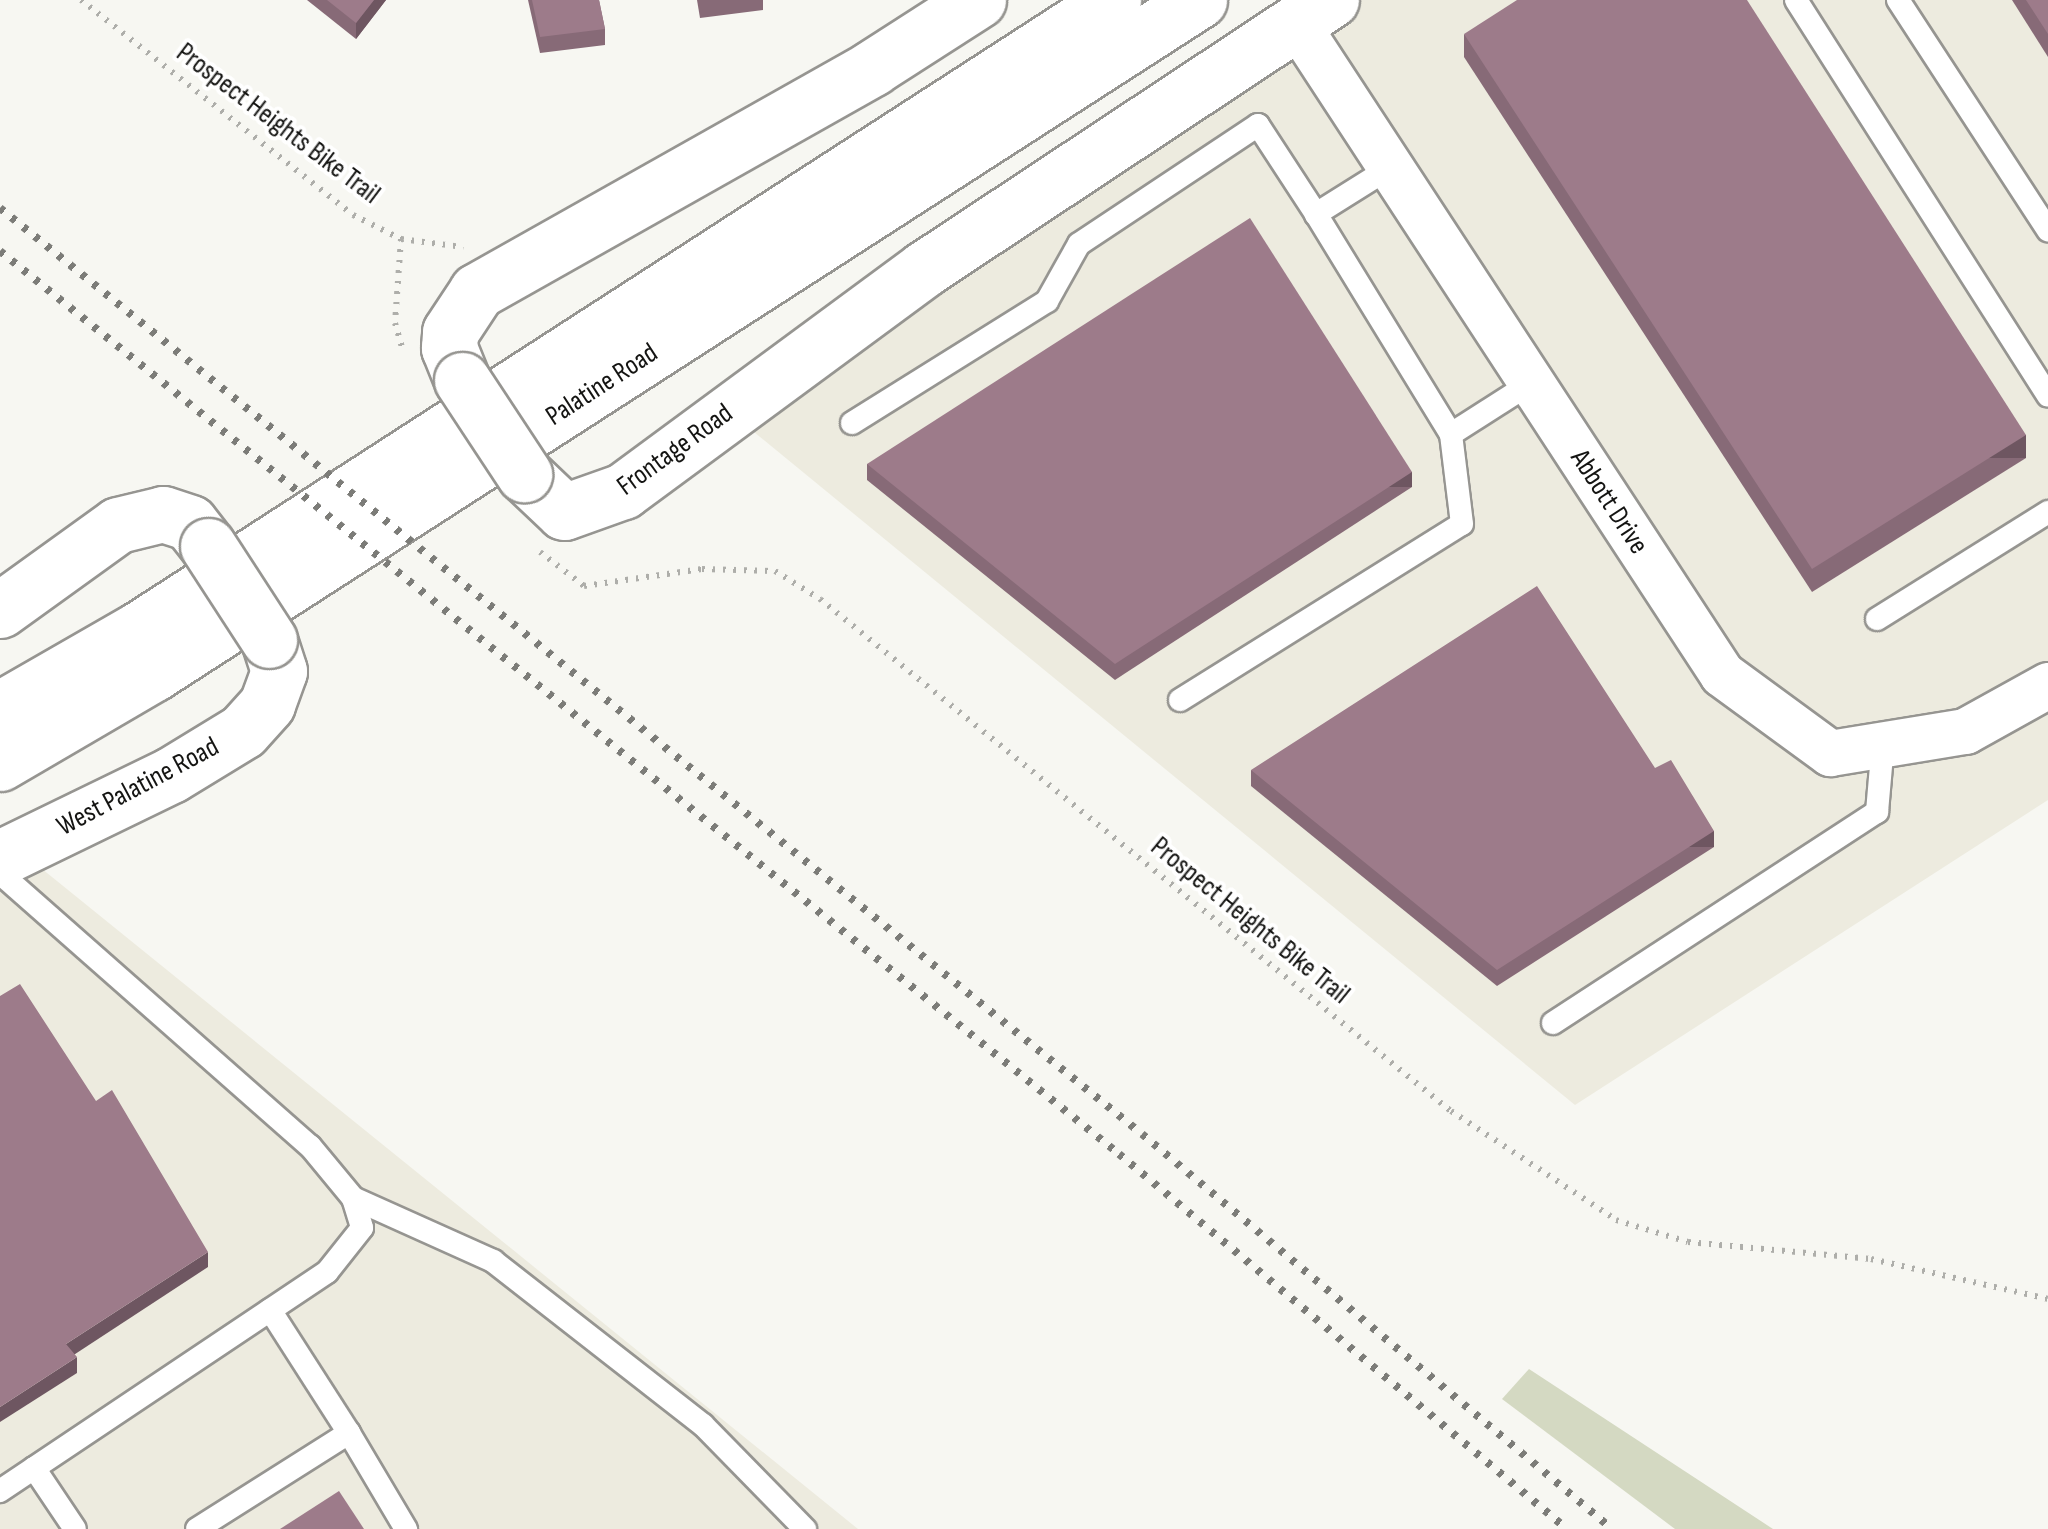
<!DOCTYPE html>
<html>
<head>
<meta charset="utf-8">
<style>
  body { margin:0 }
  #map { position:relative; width:2048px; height:1529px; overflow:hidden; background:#f7f7f2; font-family:"Sofia Sans Condensed",sans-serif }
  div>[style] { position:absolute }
  .built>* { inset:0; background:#edebdf }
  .green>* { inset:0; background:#d4d9c2 }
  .path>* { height:6px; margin-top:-3px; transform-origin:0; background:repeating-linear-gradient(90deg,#aeaeaa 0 2.5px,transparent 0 10.5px) }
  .roads { filter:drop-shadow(2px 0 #969591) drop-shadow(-2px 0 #969591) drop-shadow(0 2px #969591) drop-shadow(0 -2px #969591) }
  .lane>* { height:22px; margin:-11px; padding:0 11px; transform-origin:11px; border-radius:11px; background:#fff }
  .street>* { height:45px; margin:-22.5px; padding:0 22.5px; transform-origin:22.5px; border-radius:22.5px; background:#fff }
  .secondary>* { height:55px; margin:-27.5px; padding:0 27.5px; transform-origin:27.5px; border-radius:27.5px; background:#fff }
  .highway>* { height:55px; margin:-27.5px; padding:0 27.5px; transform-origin:27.5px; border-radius:27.5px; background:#fff }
  .rail>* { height:8px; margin-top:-4px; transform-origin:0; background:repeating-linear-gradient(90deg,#7c7c78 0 5px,transparent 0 15px) }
  .bridges { filter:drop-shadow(2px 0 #969591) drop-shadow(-2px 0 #969591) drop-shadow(0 2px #969591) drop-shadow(0 -2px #969591) }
  .secondary-bridge>* { height:55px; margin:-27.5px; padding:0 27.5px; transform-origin:27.5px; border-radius:27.5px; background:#fff }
  .wall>* { inset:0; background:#876a77 }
  .shaded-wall>* { inset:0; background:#6e5661; transform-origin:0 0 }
  .building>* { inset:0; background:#9d7b8a }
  span { translate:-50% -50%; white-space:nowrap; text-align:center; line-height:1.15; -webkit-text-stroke:8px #fff; paint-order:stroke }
  .street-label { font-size:28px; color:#141412 }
</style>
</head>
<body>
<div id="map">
  <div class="built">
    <div style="clip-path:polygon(1360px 0,2048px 0,2048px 800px,1575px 1105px,726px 409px)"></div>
    <div style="clip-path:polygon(0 836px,31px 860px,858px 1529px,0 1529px)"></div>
  </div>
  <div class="green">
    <div style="clip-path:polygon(1529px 1369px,1773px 1529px,1675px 1529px,1502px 1399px)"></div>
  </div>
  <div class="path">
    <div style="left:81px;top:0;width:347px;rotate:38.3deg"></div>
    <div style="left:353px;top:215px;width:54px;rotate:26.6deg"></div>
    <div style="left:401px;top:239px;width:63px;rotate:7.4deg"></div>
    <div style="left:401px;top:239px;width:84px;rotate:94.1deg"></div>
    <div style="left:395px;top:323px;width:29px;rotate:74deg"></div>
    <div style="left:540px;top:552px;width:56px;rotate:37.7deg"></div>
    <div style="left:584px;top:586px;width:119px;rotate:-8.2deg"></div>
    <div style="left:702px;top:569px;width:73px;rotate:1.6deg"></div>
    <div style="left:775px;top:571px;width:53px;rotate:31.9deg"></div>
    <div style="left:820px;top:599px;width:813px;rotate:39.06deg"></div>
    <div style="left:1451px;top:1111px;width:198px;rotate:33.4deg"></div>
    <div style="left:1616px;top:1220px;width:75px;rotate:17deg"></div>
    <div style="left:1688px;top:1242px;width:184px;rotate:5.3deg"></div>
    <div style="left:1871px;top:1259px;width:181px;rotate:12.7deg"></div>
  </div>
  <div class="roads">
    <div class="lane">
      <div style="left:1796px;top:0;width:469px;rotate:57.5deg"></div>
      <div style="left:1898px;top:0;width:275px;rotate:56.9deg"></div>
      <div style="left:1391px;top:167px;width:89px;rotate:147.9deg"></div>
      <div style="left:1316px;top:214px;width:258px;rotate:58.5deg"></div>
      <div style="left:1451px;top:434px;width:95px;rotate:-32.5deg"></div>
      <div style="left:852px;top:423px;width:230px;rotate:-32deg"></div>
      <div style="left:1047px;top:301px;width:65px;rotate:-60.7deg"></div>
      <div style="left:1079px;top:244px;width:215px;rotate:-33.6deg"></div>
      <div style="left:1258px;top:125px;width:106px;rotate:56.9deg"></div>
      <div style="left:1877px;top:619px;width:202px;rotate:-32deg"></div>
      <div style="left:1180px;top:700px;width:332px;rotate:-32deg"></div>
      <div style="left:1462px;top:524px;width:91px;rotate:-97deg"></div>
      <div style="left:0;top:873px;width:413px;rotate:41.4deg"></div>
      <div style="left:310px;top:1146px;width:67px;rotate:50.4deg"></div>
      <div style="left:353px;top:1198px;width:31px;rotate:73deg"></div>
      <div style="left:362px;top:1228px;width:56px;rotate:128.5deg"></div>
      <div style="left:327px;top:1272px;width:394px;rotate:146.2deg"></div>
      <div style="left:1553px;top:1023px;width:387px;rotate:-33.1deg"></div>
      <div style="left:1877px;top:812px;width:68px;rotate:-85deg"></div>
      <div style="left:353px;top:1198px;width:154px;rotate:24.2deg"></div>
      <div style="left:493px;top:1261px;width:266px;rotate:38deg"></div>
      <div style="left:703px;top:1425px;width:146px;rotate:45.6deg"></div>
      <div style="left:349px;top:1433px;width:112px;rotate:59.3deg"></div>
      <div style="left:34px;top:1468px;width:73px;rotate:56.1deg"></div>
      <div style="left:197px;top:1529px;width:180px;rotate:-32.3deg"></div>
      <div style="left:349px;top:1433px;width:146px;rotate:-122.7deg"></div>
    </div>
    <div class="street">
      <div style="left:1296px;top:23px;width:778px;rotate:56.8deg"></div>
      <div style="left:1722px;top:674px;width:134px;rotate:36.2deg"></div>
      <div style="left:1830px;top:753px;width:137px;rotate:-9.3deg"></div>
      <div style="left:1965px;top:731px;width:95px;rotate:-29deg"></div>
    </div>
    <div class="secondary">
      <div style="left:462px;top:380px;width:35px;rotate:-112deg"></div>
      <div style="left:449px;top:348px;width:16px;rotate:-86deg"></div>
      <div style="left:450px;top:332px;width:49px;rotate:-56.6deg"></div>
      <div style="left:477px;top:291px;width:454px;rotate:-29.4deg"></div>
      <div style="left:872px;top:68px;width:126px;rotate:-32.7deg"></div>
      <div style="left:524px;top:474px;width:55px;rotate:43.5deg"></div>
      <div style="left:564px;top:512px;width:63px;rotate:-19.6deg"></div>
      <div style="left:623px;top:491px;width:374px;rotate:-36.4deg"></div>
      <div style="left:924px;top:269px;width:488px;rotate:-33.5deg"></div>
      <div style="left:0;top:610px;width:145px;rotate:-35.8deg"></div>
      <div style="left:118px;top:525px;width:46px;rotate:-13.7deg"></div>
      <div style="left:163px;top:514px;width:28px;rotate:18deg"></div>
      <div style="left:190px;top:523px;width:29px;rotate:52deg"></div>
      <div style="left:0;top:858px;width:190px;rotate:-25.9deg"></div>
      <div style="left:171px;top:775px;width:84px;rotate:-31.4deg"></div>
      <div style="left:243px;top:731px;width:36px;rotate:-48deg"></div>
      <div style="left:267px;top:704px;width:35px;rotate:-70deg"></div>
      <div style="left:279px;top:671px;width:33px;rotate:-108deg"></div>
    </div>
    <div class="highway">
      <div style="left:0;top:709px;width:159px;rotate:-29.8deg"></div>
      <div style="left:138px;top:630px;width:1161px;rotate:-32.87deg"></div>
      <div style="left:0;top:763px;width:178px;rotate:-30.3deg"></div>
      <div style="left:154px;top:673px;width:1243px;rotate:-32.78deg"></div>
    </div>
  </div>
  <div class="rail">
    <div style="left:0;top:208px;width:1470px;rotate:39.04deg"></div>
    <div style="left:1142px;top:1134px;width:614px;rotate:40.04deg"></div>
    <div style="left:0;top:251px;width:1438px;rotate:38.9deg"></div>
    <div style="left:1119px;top:1154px;width:584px;rotate:39.93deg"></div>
  </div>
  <div class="bridges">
    <div class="secondary-bridge">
      <div style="left:462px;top:380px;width:113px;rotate:56.6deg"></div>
      <div style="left:208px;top:546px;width:112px;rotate:57deg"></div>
    </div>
  </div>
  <div class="wall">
    <div style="clip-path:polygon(307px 0,386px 0,356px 39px)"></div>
    <div style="clip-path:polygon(528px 0,599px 0,605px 29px,605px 45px,540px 53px)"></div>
    <div style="clip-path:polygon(697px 0,763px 0,763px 10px,700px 18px)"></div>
    <div style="clip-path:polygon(2012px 0,2048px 0,2048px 57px)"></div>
    <div style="clip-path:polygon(1464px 34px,2026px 458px,1812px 592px,1464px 57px)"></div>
    <div style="clip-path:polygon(867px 464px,1412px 487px,1115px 680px,867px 480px)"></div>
    <div style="clip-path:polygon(1251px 770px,1714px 847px,1497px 986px,1251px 786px)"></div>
  </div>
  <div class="shaded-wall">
    <div style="clip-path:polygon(374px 0,386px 0,356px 39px,356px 23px)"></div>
    <div style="left:2026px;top:435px;width:23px;height:252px;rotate:90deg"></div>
    <div style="left:1412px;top:472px;width:15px;height:354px;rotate:90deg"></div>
    <div style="left:1714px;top:831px;width:16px;height:258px;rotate:90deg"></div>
    <div style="clip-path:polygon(208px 1252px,208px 1267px,66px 1360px,66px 1344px)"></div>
    <div style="clip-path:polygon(77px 1357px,77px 1373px,0 1422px,0 1407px)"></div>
  </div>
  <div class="building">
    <div style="clip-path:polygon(327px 0,374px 0,356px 23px)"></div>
    <div style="clip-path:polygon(532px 0,599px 0,605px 29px,540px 37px)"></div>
    <div style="clip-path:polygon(1517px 0,1747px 0,2026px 435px,1812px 569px,1464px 34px)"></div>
    <div style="clip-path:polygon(2026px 0,2048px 0,2048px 34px)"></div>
    <div style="clip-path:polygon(1250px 218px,1412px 472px,1115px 664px,867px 464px)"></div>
    <div style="clip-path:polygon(1537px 586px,1655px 768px,1671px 760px,1714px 831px,1497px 970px,1251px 770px)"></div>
    <div style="clip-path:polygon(20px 984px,96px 1101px,112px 1090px,208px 1252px,66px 1344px,77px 1357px,0 1407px,0 996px)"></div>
    <div style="clip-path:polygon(339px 1491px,364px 1529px,280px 1529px)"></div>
  </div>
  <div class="street-label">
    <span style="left:278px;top:124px;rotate:37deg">Prospect Heights Bike Trail</span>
    <span style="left:602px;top:385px;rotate:-33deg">Palatine Road</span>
    <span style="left:675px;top:450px;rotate:-36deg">Frontage Road</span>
    <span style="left:1609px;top:502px;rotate:57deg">Abbott Drive</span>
    <span style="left:138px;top:787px;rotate:-28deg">West Palatine Road</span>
    <span style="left:1250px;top:921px;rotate:39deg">Prospect Heights Bike Trail</span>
  </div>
</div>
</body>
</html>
